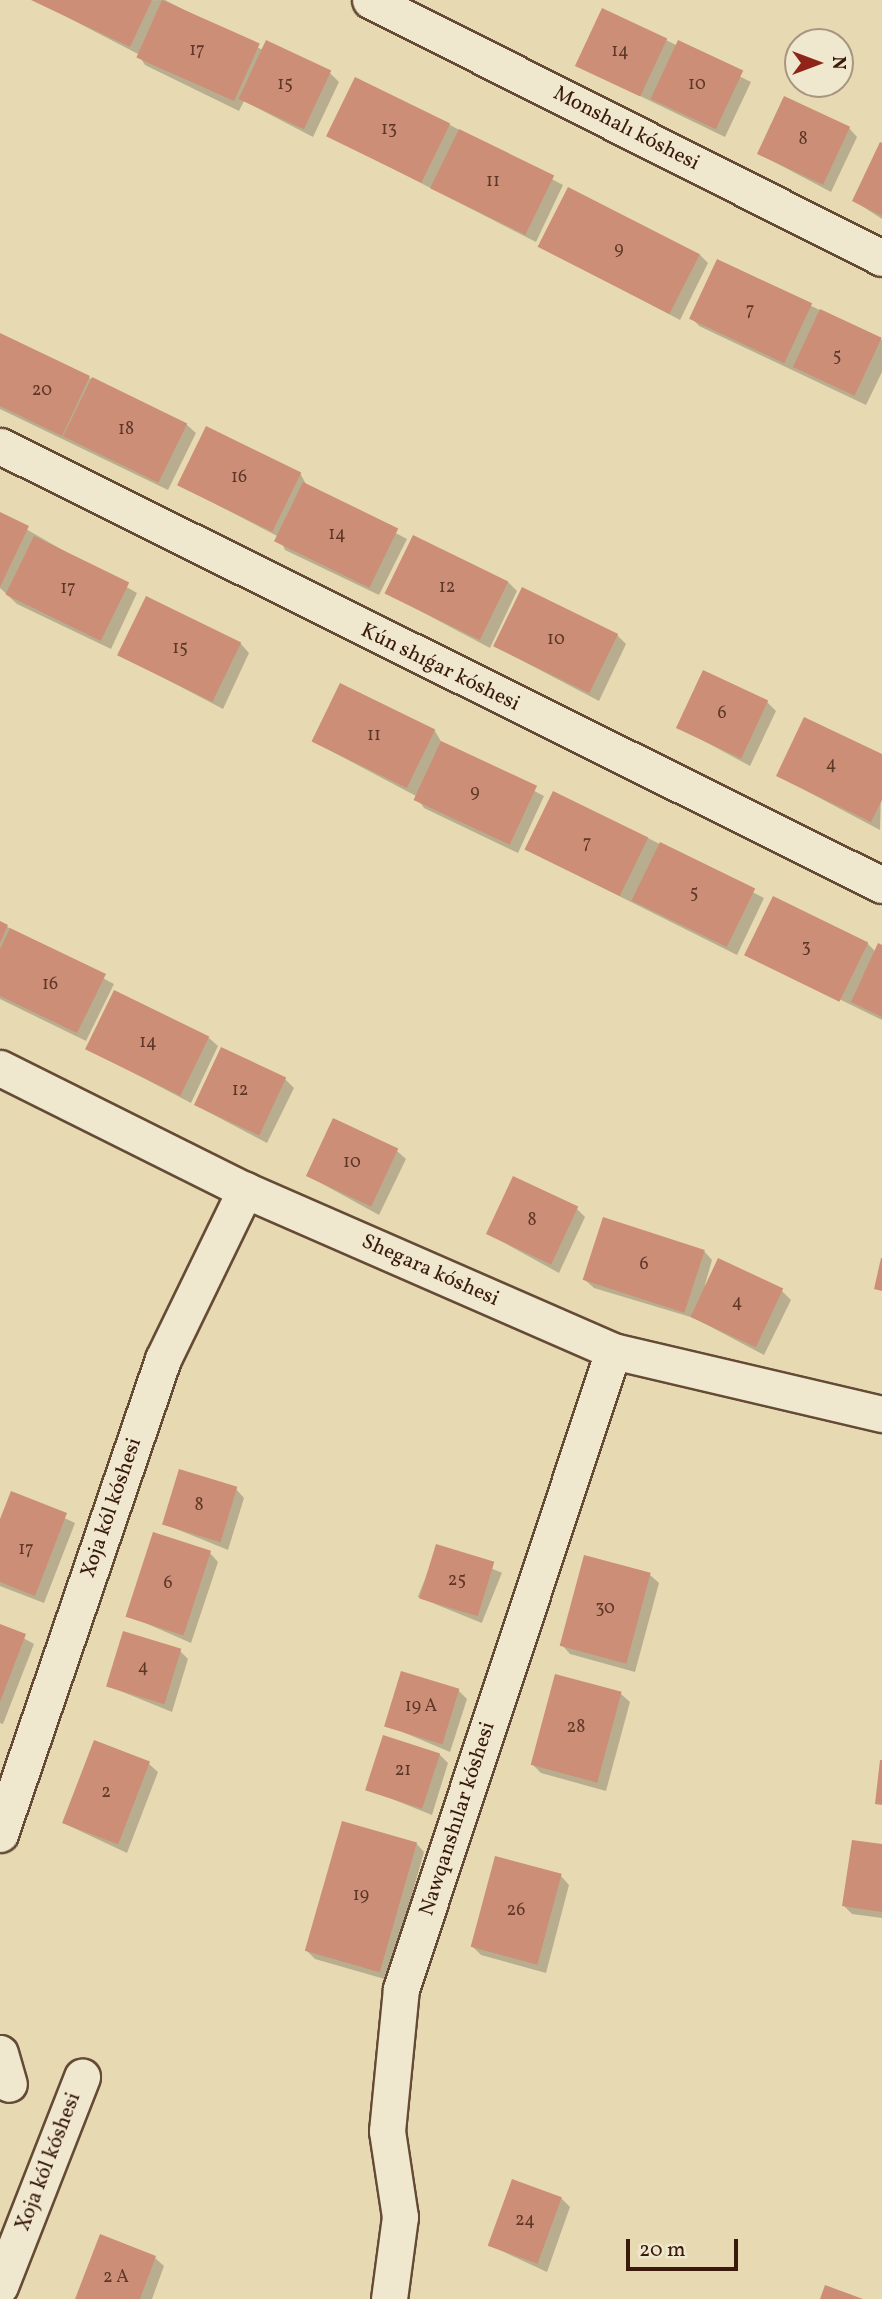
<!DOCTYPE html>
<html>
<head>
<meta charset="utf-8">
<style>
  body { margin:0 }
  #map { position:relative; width:882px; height:2299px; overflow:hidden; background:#e7dab3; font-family:Vollkorn,serif }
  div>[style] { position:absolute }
  .shadow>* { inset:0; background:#0003; transform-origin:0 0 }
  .building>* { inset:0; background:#cc8e77; transform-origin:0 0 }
  .roads { filter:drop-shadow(2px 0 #654a35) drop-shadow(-2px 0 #654a35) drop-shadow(0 2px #654a35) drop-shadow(0 -2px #654a35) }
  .street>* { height:35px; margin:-17.5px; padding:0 17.5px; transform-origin:17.5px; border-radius:17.5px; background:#efe7ce }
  span { translate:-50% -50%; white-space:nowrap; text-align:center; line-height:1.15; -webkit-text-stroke:6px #efe7ce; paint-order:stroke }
  .number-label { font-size:18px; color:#5e3726 }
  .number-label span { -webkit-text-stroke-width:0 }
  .street-label { font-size:21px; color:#3a1a0b }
  .north { position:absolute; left:784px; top:28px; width:70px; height:70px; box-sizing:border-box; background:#efe7ce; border:2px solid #a79580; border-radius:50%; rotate:90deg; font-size:19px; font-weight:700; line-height:28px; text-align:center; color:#3a1a0b }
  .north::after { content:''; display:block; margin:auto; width:24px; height:32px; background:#8f2418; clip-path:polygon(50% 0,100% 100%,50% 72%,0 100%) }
  .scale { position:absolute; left:626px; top:2239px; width:112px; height:32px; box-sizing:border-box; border:4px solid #3a1a0b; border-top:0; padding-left:9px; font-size:21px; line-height:24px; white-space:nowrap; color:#3a1a0b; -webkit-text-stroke:5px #efe7ce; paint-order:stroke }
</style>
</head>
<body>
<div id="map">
  <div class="shadow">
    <div style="clip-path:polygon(165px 0,263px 50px,267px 42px,330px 73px,339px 82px,313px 137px,244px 101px,239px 111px,145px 65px,138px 54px,36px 1px)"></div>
    <div style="clip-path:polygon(666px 40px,751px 82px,725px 137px,576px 65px)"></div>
    <div style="clip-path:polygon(450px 125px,563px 185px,536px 242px,329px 136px)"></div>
    <div style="clip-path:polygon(849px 128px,857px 137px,831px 192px,759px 154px)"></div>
    <div style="clip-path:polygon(882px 145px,882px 219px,854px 201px)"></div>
    <div style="clip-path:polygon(541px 247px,699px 254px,708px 263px,680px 320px)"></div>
    <div style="clip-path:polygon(718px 261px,882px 340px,882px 372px,866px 405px,699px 326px,691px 317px)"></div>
    <div style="clip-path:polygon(0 335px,187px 425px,196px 433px,168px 490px,0 409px)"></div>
    <div style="clip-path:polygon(300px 473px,307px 486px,407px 539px,379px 595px,285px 550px,279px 537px,179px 485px)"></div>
    <div style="clip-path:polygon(0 514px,137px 593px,111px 649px,17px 604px,0 588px)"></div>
    <div style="clip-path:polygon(508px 582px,517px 591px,490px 648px,388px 594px)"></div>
    <div style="clip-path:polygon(617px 635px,626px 644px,599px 701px,496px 647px)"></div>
    <div style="clip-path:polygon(241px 644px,249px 653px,223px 709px,120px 655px)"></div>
    <div style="clip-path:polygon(767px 702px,776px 711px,750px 766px,678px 727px)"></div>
    <div style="clip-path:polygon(435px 731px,442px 743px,544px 796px,518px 853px,424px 808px,416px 796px,314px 742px)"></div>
    <div style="clip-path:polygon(882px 756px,880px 830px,778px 776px)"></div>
    <div style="clip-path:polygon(648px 838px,764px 898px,737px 955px,527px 850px)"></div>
    <div style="clip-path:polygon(0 923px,114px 984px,86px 1041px,0 999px)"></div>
    <div style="clip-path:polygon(867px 943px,876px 952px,882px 947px,882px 1020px,747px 954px)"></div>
    <div style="clip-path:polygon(209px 1038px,218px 1046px,191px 1103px,88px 1049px)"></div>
    <div style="clip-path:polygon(285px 1079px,294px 1088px,267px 1143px,195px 1105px)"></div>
    <div style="clip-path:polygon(397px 1151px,406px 1159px,379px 1215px,308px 1176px)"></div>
    <div style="clip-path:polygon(577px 1209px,585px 1217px,559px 1273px,488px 1234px)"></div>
    <div style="clip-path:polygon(704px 1251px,712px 1260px,705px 1285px,782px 1291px,791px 1300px,764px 1355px,694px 1318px,594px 1288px,585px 1280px)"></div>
    <div style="clip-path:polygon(236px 1489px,244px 1498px,228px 1550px,164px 1524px)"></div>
    <div style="clip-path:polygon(12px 1493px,75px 1523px,44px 1603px,0 1586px,0 1523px)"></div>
    <div style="left:438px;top:1547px;width:69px;height:54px;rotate:22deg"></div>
    <div style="clip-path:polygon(210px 1553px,218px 1562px,191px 1643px,127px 1615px)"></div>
    <div style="clip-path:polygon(650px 1575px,659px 1583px,635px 1672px,570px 1654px,562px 1645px)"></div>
    <div style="clip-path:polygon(0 1625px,34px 1644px,3px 1724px,0 1723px)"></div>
    <div style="clip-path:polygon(180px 1651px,188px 1659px,172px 1712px,108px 1686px)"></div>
    <div style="clip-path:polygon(458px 1690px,467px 1699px,450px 1752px,386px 1725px)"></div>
    <div style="clip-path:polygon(621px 1694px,630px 1702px,606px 1791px,541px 1773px,532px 1764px)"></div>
    <div style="clip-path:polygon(439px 1754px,448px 1763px,432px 1815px,367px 1789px)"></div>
    <div style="clip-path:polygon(149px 1764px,158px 1772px,127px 1853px,63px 1823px)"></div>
    <div style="clip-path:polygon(416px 1843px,424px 1852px,388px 1980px,315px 1959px,306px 1950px)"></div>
    <div style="clip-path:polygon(882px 1846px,882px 1918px,852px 1914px,843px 1905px)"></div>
    <div style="clip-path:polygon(561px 1876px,569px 1885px,546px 1973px,481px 1955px,473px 1947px)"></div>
    <div style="clip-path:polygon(561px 2198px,570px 2207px,547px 2272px,491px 2246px)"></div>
    <div style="clip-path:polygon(155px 2258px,164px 2266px,152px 2299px,77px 2299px)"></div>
  </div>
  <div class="building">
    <div style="clip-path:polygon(31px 0,152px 0,130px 47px)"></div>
    <div style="left:162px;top:0;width:107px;height:63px;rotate:24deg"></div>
    <div style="left:602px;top:8px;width:72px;height:64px;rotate:25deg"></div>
    <div style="left:266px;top:40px;width:72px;height:65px;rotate:25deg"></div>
    <div style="left:678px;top:40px;width:72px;height:65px;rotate:25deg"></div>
    <div style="left:355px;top:77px;width:106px;height:66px;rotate:26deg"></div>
    <div style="left:784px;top:96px;width:73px;height:64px;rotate:25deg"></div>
    <div style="left:459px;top:129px;width:106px;height:66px;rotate:26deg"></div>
    <div style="clip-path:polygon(880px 142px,882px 143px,882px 216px,852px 201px)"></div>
    <div style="left:568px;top:187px;width:148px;height:67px;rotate:27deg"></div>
    <div style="left:717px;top:259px;width:105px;height:66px;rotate:25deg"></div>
    <div style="left:820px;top:309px;width:68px;height:64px;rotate:25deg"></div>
    <div style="clip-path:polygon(0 333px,90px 376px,62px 436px,0 406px)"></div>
    <div style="left:92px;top:377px;width:106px;height:66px;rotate:26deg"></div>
    <div style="left:206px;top:426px;width:106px;height:66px;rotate:26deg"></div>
    <div style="left:303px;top:482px;width:106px;height:66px;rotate:26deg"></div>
    <div style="clip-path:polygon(0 512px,29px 526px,0 587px)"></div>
    <div style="left:413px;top:535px;width:106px;height:65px;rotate:26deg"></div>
    <div style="left:34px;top:536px;width:106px;height:65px;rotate:26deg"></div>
    <div style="left:522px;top:587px;width:107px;height:66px;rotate:26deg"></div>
    <div style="left:146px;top:596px;width:106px;height:66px;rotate:26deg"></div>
    <div style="left:703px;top:670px;width:72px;height:64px;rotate:25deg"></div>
    <div style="left:340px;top:683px;width:106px;height:65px;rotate:26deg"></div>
    <div style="clip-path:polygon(804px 717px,882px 754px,882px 800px,871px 822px,776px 776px)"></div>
    <div style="left:441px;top:741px;width:106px;height:65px;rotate:25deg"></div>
    <div style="left:553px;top:791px;width:106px;height:65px;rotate:26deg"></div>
    <div style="left:660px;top:842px;width:106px;height:65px;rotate:26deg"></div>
    <div style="left:773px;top:896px;width:106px;height:66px;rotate:26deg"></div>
    <div style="clip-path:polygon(0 921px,8px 925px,0 943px)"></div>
    <div style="clip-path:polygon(10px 928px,106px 974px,77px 1033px,0 996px,0 949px)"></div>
    <div style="clip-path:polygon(878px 943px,882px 945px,882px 1017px,851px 1002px)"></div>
    <div style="left:114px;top:990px;width:106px;height:66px;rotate:26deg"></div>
    <div style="left:221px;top:1047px;width:72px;height:64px;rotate:25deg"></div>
    <div style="left:333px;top:1118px;width:72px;height:64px;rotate:25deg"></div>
    <div style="left:513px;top:1176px;width:72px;height:64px;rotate:25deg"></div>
    <div style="left:603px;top:1217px;width:107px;height:66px;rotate:18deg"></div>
    <div style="left:718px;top:1258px;width:72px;height:65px;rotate:25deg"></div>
    <div style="clip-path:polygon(881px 1258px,882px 1258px,882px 1291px,874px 1289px)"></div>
    <div style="left:179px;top:1469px;width:61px;height:58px;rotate:17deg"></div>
    <div style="clip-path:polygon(11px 1491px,67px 1513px,35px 1596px,0 1582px,0 1519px)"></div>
    <div style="left:153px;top:1532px;width:61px;height:89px;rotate:18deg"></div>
    <div style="left:436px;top:1544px;width:61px;height:57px;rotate:17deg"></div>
    <div style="left:584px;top:1555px;width:69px;height:94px;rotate:15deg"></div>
    <div style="clip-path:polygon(0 1624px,26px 1634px,0 1702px)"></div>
    <div style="left:123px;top:1631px;width:61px;height:58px;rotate:17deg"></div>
    <div style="left:401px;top:1671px;width:61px;height:58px;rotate:17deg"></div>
    <div style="left:555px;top:1674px;width:69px;height:94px;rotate:15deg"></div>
    <div style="left:383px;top:1735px;width:60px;height:58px;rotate:18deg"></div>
    <div style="left:94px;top:1740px;width:60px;height:89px;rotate:21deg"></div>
    <div style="clip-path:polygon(880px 1760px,882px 1760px,882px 1805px,875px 1804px)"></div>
    <div style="left:342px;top:1821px;width:78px;height:135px;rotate:16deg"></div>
    <div style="clip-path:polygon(852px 1840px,882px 1844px,882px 1912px,842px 1906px)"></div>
    <div style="left:495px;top:1856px;width:69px;height:94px;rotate:15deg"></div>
    <div style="left:512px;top:2179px;width:53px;height:71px;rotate:20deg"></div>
    <div style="clip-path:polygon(100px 2234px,156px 2256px,140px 2299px,75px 2299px)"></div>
    <div style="clip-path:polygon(825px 2285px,863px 2299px,820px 2299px)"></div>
  </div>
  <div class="roads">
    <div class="street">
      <div style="left:370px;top:0;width:573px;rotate:26.74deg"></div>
      <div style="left:0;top:446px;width:985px;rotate:26.46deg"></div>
      <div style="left:0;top:1068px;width:274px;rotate:26.5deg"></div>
      <div style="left:245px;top:1190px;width:402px;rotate:23.6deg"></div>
      <div style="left:613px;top:1351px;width:276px;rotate:13.2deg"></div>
      <div style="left:0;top:1834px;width:502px;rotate:-71.06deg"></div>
      <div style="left:163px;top:1359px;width:188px;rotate:-64.1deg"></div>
      <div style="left:0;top:2053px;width:32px;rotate:74deg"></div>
      <div style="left:0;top:2286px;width:225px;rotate:-68.6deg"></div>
      <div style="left:389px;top:2299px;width:83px;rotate:-82.4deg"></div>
      <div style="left:400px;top:2217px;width:87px;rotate:-98.6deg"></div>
      <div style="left:387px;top:2131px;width:143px;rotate:-84.4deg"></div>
      <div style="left:401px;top:1989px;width:672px;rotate:-71.62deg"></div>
    </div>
  </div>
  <div class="number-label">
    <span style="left:197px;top:51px">17</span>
    <span style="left:620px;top:52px">14</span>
    <span style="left:285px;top:85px">15</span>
    <span style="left:697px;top:85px">10</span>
    <span style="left:389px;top:130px">13</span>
    <span style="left:803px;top:140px">8</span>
    <span style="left:493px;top:182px">11</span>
    <span style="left:619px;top:250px">9</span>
    <span style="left:750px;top:311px">7</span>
    <span style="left:837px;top:357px">5</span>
    <span style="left:42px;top:391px">20</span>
    <span style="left:126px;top:430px">18</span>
    <span style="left:239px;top:478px">16</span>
    <span style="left:337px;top:535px">14</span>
    <span style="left:447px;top:588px">12</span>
    <span style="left:68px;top:589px">17</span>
    <span style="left:556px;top:640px">10</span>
    <span style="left:180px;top:649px">15</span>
    <span style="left:722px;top:714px">6</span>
    <span style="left:374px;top:736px">11</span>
    <span style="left:831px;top:765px">4</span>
    <span style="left:475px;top:793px">9</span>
    <span style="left:587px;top:844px">7</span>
    <span style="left:694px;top:894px">5</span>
    <span style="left:806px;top:948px">3</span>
    <span style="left:50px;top:985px">16</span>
    <span style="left:148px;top:1043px">14</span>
    <span style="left:240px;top:1091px">12</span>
    <span style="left:352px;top:1163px">10</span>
    <span style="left:532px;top:1221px">8</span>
    <span style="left:644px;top:1265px">6</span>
    <span style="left:737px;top:1303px">4</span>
    <span style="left:199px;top:1506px">8</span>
    <span style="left:26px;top:1550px">17</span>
    <span style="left:457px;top:1581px">25</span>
    <span style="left:168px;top:1584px">6</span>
    <span style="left:605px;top:1609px">30</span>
    <span style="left:143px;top:1668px">4</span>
    <span style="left:421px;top:1707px">19 А</span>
    <span style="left:576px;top:1728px">28</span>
    <span style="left:403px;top:1771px">21</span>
    <span style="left:106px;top:1793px">2</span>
    <span style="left:361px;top:1896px">19</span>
    <span style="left:516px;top:1911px">26</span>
    <span style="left:525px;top:2221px">24</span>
    <span style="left:116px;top:2278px">2 А</span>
  </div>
  <div class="street-label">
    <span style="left:626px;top:129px;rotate:27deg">Monshalı kóshesi</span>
    <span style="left:440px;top:668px;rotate:26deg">Kún shıǵar kóshesi</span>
    <span style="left:430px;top:1271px;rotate:24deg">Shegara kóshesi</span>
    <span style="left:112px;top:1508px;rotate:-71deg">Xoja kól kóshesi</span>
    <span style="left:458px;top:1819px;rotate:-72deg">Nawqanshılar kóshesi</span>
    <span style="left:49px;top:2162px;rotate:-69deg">Xoja kól kóshesi</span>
  </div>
  <div class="north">N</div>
  <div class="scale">20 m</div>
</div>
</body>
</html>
